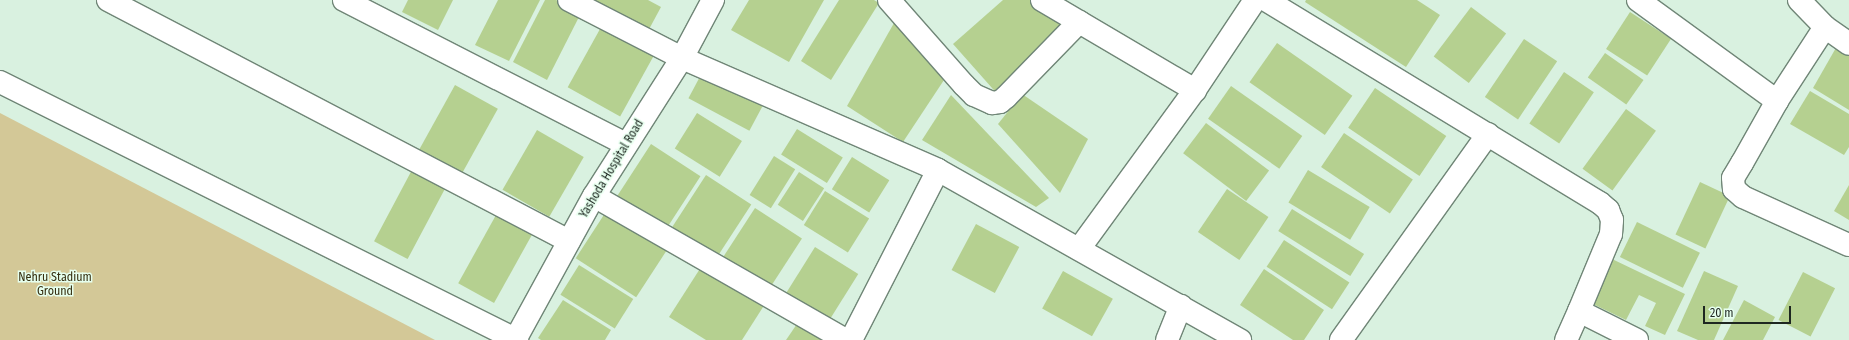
<!DOCTYPE html>
<html>
<head>
<meta charset="utf-8">
<style>
  body { margin:0 }
  #map { position:relative; width:1849px; height:340px; overflow:hidden; background:#d9f1e0; font-family:"Fira Sans Condensed",sans-serif }
  div>[style] { position:absolute }
  .green>* { inset:0; background:#d3c897 }
  .building>* { inset:0; background:#b5d090; transform-origin:0 0 }
  .roads { filter:drop-shadow(1px 0 #708677) drop-shadow(-1px 0 #708677) drop-shadow(0 1px #708677) drop-shadow(0 -1px #708677) }
  .street>* { height:22px; margin:-11px; padding:0 11px; transform-origin:11px; border-radius:11px; background:#fff }
  span { translate:-50% -50%; white-space:nowrap; text-align:center; line-height:1.15; -webkit-text-stroke:3px #e6ffee; paint-order:stroke }
  .street-label { font-size:12px; color:#1e2721 }
  .park-label { font-size:12px; color:#352e0f }
  .scale { position:absolute; left:1703px; top:306px; width:88px; height:18px; box-sizing:border-box; border:2px solid #1e2721; border-top:0; padding-left:5px; font-size:12px; line-height:14px; white-space:nowrap; color:#1e2721; -webkit-text-stroke:3px #e6ffee; paint-order:stroke }
</style>
</head>
<body>
<div id="map">
  <div class="green">
    <div style="clip-path:polygon(0 113px,435px 340px,0 340px)"></div>
  </div>
  <div class="building">
    <div style="clip-path:polygon(408px 0,453px 0,438px 30px,402px 12px)"></div>
    <div style="clip-path:polygon(498px 0,540px 0,509px 61px,475px 45px)"></div>
    <div style="clip-path:polygon(545px 0,556px 0,581px 13px,547px 80px,513px 62px)"></div>
    <div style="clip-path:polygon(596px 0,648px 0,661px 7px,647px 33px,594px 4px)"></div>
    <div style="clip-path:polygon(749px 0,824px 0,789px 62px,731px 30px)"></div>
    <div style="clip-path:polygon(839px 0,874px 0,879px 3px,831px 80px,801px 61px)"></div>
    <div style="clip-path:polygon(1003px 0,1032px 0,1064px 27px,1000px 97px,953px 44px)"></div>
    <div style="clip-path:polygon(1306px 0,1417px 0,1440px 15px,1406px 67px,1305px 2px)"></div>
    <div style="left:1471px;top:7px;width:44px;height:62px;rotate:37deg"></div>
    <div style="left:1630px;top:12px;width:49px;height:44px;rotate:33deg"></div>
    <div style="left:605px;top:20px;width:60px;height:77px;rotate:29deg"></div>
    <div style="clip-path:polygon(894px 23px,944px 80px,903px 142px,847px 106px)"></div>
    <div style="left:1524px;top:39px;width:40px;height:70px;rotate:34deg"></div>
    <div style="left:1277px;top:43px;width:92px;height:48px;rotate:35deg"></div>
    <div style="clip-path:polygon(1837px 46px,1849px 53px,1849px 110px,1813px 88px)"></div>
    <div style="left:1605px;top:53px;width:47px;height:30px;rotate:35deg"></div>
    <div style="left:703px;top:71px;width:69px;height:31px;rotate:28deg"></div>
    <div style="left:1564px;top:72px;width:36px;height:62px;rotate:34deg"></div>
    <div style="left:455px;top:85px;width:49px;height:78px;rotate:29deg"></div>
    <div style="left:1231px;top:86px;width:87px;height:40px;rotate:35deg"></div>
    <div style="left:1375px;top:88px;width:86px;height:48px;rotate:34deg"></div>
    <div style="clip-path:polygon(1810px 91px,1849px 114px,1849px 147px,1844px 155px,1790px 124px)"></div>
    <div style="clip-path:polygon(1022px 94px,1088px 139px,1060px 193px,998px 124px)"></div>
    <div style="clip-path:polygon(951px 95px,1049px 198px,1036px 207px,922px 140px)"></div>
    <div style="left:1626px;top:109px;width:37px;height:74px;rotate:36deg"></div>
    <div style="left:697px;top:113px;width:53px;height:42px;rotate:32deg"></div>
    <div style="left:1206px;top:123px;width:79px;height:38px;rotate:37deg"></div>
    <div style="left:797px;top:129px;width:54px;height:30px;rotate:32deg"></div>
    <div style="left:537px;top:130px;width:54px;height:69px;rotate:30deg"></div>
    <div style="left:1344px;top:133px;width:83px;height:41px;rotate:34deg"></div>
    <div style="left:651px;top:144px;width:59px;height:62px;rotate:33deg"></div>
    <div style="left:774px;top:156px;width:25px;height:46px;rotate:32deg"></div>
    <div style="left:852px;top:157px;width:44px;height:38px;rotate:32deg"></div>
    <div style="left:413px;top:168px;width:38px;height:83px;rotate:28deg"></div>
    <div style="left:1308px;top:170px;width:72px;height:38px;rotate:31deg"></div>
    <div style="left:799px;top:172px;width:30px;height:39px;rotate:33deg"></div>
    <div style="left:706px;top:175px;width:54px;height:65px;rotate:33deg"></div>
    <div style="left:1700px;top:182px;width:33px;height:58px;rotate:25deg"></div>
    <div style="clip-path:polygon(1849px 185px,1849px 220px,1834px 211px)"></div>
    <div style="left:1227px;top:189px;width:50px;height:52px;rotate:34deg"></div>
    <div style="left:825px;top:191px;width:52px;height:40px;rotate:32deg"></div>
    <div style="left:609px;top:207px;width:72px;height:61px;rotate:33deg"></div>
    <div style="left:755px;top:208px;width:56px;height:59px;rotate:33deg"></div>
    <div style="left:1292px;top:209px;width:85px;height:26px;rotate:32deg"></div>
    <div style="left:496px;top:215px;width:41px;height:78px;rotate:29deg"></div>
    <div style="left:1637px;top:222px;width:70px;height:39px;rotate:26deg"></div>
    <div style="left:976px;top:224px;width:49px;height:52px;rotate:28deg"></div>
    <div style="left:1284px;top:240px;width:78px;height:32px;rotate:33deg"></div>
    <div style="left:815px;top:247px;width:51px;height:57px;rotate:32deg"></div>
    <div style="clip-path:polygon(1612px 259px,1685px 294px,1665px 335px,1645px 326px,1656px 303px,1639px 295px,1626px 320px,1591px 303px)"></div>
    <div style="clip-path:polygon(703px 264px,765px 304px,742px 340px,706px 340px,669px 317px)"></div>
    <div style="left:579px;top:265px;width:64px;height:35px;rotate:32deg"></div>
    <div style="clip-path:polygon(1264px 269px,1324px 310px,1304px 340px,1293px 340px,1240px 305px)"></div>
    <div style="left:1063px;top:271px;width:57px;height:43px;rotate:29deg"></div>
    <div style="clip-path:polygon(1704px 271px,1738px 286px,1714px 340px,1698px 340px,1677px 331px)"></div>
    <div style="left:1803px;top:272px;width:36px;height:54px;rotate:27deg"></div>
    <div style="clip-path:polygon(563px 300px,611px 330px,605px 340px,541px 340px,538px 338px)"></div>
    <div style="clip-path:polygon(1744px 300px,1775px 317px,1763px 340px,1723px 340px)"></div>
    <div style="clip-path:polygon(799px 321px,828px 340px,786px 340px)"></div>
  </div>
  <div class="roads">
    <div class="street">
      <div style="left:108px;top:0;width:520px;rotate:27.6deg"></div>
      <div style="left:344px;top:0;width:317px;rotate:27.1deg"></div>
      <div style="left:569px;top:0;width:127px;rotate:27.2deg"></div>
      <div style="left:682px;top:58px;width:279px;rotate:23.6deg"></div>
      <div style="left:938px;top:170px;width:347px;rotate:29.4deg"></div>
      <div style="left:889px;top:0;width:113px;rotate:48.6deg"></div>
      <div style="left:964px;top:85px;width:14px;rotate:45deg"></div>
      <div style="left:974px;top:95px;width:20px;rotate:24deg"></div>
      <div style="left:992px;top:103px;width:8px;rotate:-7deg"></div>
      <div style="left:1000px;top:102px;width:8px;rotate:-40deg"></div>
      <div style="left:1006px;top:97px;width:105px;rotate:-45.8deg"></div>
      <div style="left:1042px;top:0;width:178px;rotate:30.5deg"></div>
      <div style="left:1266px;top:0;width:391px;rotate:31.3deg"></div>
      <div style="left:1600px;top:203px;width:11px;rotate:41deg"></div>
      <div style="left:1608px;top:210px;width:11px;rotate:68deg"></div>
      <div style="left:1612px;top:220px;width:14px;rotate:94deg"></div>
      <div style="left:1611px;top:234px;width:83px;rotate:112.6deg"></div>
      <div style="left:1579px;top:311px;width:32px;rotate:114deg"></div>
      <div style="left:1638px;top:0;width:172px;rotate:36deg"></div>
      <div style="left:1799px;top:0;width:37px;rotate:46deg"></div>
      <div style="left:1825px;top:27px;width:29px;rotate:35deg"></div>
      <div style="left:1825px;top:27px;width:88px;rotate:123deg"></div>
      <div style="left:1777px;top:101px;width:71px;rotate:119.4deg"></div>
      <div style="left:1742px;top:163px;width:17px;rotate:121deg"></div>
      <div style="left:1733px;top:178px;width:11px;rotate:85deg"></div>
      <div style="left:1734px;top:189px;width:12px;rotate:42deg"></div>
      <div style="left:1743px;top:197px;width:116px;rotate:24.4deg"></div>
      <div style="left:0;top:82px;width:578px;rotate:26.52deg"></div>
      <div style="left:594px;top:196px;width:289px;rotate:29.8deg"></div>
      <div style="left:1079px;top:249px;width:197px;rotate:-53.9deg"></div>
      <div style="left:1195px;top:90px;width:108px;rotate:-56.3deg"></div>
      <div style="left:1579px;top:311px;width:65px;rotate:26.6deg"></div>
      <div style="left:515px;top:340px;width:164px;rotate:-61.3deg"></div>
      <div style="left:594px;top:196px;width:164px;rotate:-57.5deg"></div>
      <div style="left:682px;top:58px;width:66px;rotate:-61.9deg"></div>
      <div style="left:851px;top:340px;width:191px;rotate:-62.9deg"></div>
      <div style="left:1167px;top:340px;width:37px;rotate:-68deg"></div>
      <div style="left:1341px;top:340px;width:253px;rotate:-54.5deg"></div>
    </div>
  </div>
  <div class="street-label">
    <span style="left:612px;top:169px;rotate:-59deg">Yashoda Hospital Road</span>
  </div>
  <div class="park-label">
    <span style="left:55px;top:285px">Nehru Stadium<br>Ground</span>
  </div>
  <div class="scale">20 m</div>
</div>
</body>
</html>
